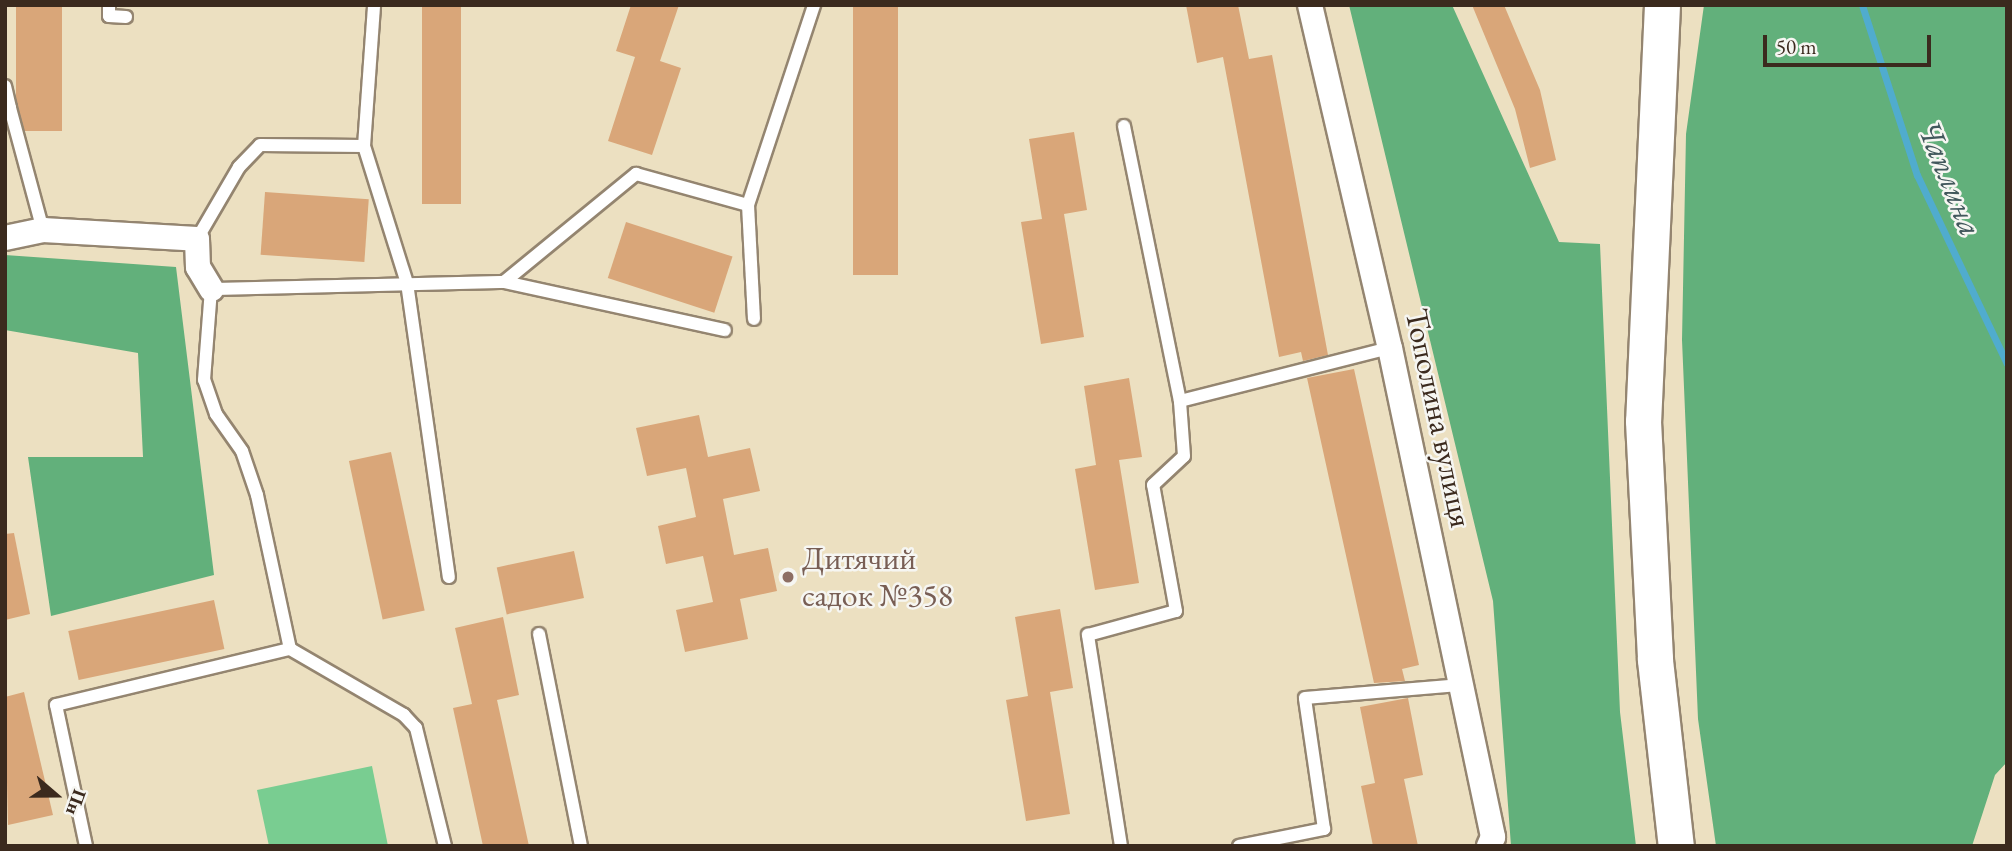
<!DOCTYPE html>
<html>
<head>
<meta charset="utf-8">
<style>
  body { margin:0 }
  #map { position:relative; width:2012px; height:851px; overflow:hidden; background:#ece0c1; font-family:"EB Garamond",serif }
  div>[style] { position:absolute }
  .green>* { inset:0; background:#79cd91 }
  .forest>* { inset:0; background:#62b07b }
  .stream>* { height:7px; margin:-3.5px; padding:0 3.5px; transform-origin:3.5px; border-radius:3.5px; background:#50acce }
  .building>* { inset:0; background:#d9a679; transform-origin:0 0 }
  .roads { filter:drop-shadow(2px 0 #948570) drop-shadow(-2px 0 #948570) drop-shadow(0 2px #948570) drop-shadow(0 -2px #948570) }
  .service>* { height:12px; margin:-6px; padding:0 6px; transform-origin:6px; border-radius:6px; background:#fff }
  .minor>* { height:24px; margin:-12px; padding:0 12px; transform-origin:12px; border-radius:12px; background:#fff }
  .secondary>* { height:35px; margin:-17.5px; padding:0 17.5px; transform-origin:17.5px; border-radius:17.5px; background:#fff }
  .dots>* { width:19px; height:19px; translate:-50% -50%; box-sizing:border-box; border:4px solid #f6f6f2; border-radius:50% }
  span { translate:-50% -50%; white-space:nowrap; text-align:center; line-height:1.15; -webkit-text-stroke:5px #f6f6f2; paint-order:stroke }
  .street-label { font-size:32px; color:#3b2a1e }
  .education-label { font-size:32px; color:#785e54 }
  .left { translate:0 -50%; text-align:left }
  .water-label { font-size:33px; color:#42585c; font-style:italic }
  .frame { position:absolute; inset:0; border:7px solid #3b2a1e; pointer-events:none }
  .north { position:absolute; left:21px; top:760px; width:70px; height:70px; -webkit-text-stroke:5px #f6f6f2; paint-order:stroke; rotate:110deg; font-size:19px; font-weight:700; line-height:28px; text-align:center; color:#3b2a1e }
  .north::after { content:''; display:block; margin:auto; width:24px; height:32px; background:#3b2a1e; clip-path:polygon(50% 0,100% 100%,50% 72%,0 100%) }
  .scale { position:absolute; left:1763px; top:35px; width:168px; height:32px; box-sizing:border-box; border:4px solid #3b2a1e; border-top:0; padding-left:9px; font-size:21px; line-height:24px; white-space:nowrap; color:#3b2a1e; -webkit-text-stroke:5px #f6f6f2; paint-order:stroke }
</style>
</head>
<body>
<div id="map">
  <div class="green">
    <div style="clip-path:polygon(372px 766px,388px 846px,269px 846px,257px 790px)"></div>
  </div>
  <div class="forest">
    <div style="clip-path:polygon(1349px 5px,1452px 5px,1559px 242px,1600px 244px,1620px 712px,1636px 846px,1511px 846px,1493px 601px)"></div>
    <div style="clip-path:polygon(1704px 5px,2007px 5px,2007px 762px,1995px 775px,1972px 846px,1716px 846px,1698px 719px,1682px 340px,1686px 134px)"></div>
    <div style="clip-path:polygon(5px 255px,176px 267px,214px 575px,51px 616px,28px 457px,143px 457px,138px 353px,5px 330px)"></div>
  </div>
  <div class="stream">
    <div style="left:1862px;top:5px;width:179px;rotate:72.1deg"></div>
    <div style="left:1917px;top:175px;width:209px;rotate:64.5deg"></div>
  </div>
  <div class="building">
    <div style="left:16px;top:5px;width:46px;height:126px"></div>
    <div style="left:422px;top:5px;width:39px;height:199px"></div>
    <div style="clip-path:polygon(631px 5px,679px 5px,660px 61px,681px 68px,652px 155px,608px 141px,635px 57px,616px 51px)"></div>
    <div style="left:853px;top:5px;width:45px;height:270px"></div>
    <div style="clip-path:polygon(1186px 5px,1238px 5px,1249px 59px,1272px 55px,1328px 355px,1303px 361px,1301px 352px,1279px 357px,1223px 57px,1197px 63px)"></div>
    <div style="clip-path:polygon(1472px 5px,1504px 5px,1540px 90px,1556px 160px,1530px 168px,1515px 109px)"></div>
    <div style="clip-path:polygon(1074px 132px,1087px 210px,1064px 214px,1084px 337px,1041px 344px,1021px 222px,1042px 219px,1029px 139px)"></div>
    <div style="left:265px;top:192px;width:104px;height:63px;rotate:4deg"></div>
    <div style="left:626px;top:222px;width:112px;height:59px;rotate:18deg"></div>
    <div style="clip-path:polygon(1354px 369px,1419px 665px,1402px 669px,1405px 681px,1374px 683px,1307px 378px)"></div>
    <div style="clip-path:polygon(1129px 378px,1142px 457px,1119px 460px,1139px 583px,1095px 590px,1075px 469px,1096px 465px,1084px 386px)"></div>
    <div style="clip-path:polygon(699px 415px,708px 457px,750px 448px,760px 491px,723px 499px,734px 555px,768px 548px,777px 591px,740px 599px,748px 639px,685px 652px,676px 610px,713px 602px,703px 556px,666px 564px,658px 526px,696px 517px,686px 468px,647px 476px,636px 428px)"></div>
    <div style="left:391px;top:452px;width:162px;height:43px;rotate:78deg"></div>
    <div style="clip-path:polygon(14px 533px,30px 614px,5px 620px,5px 534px)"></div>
    <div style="left:574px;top:551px;width:48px;height:79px;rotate:78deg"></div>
    <div style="left:214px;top:600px;width:50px;height:149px;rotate:78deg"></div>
    <div style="clip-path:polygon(1060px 609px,1073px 688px,1050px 692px,1070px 814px,1026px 821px,1006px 700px,1028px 696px,1015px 617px)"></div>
    <div style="clip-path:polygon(503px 617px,519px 695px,497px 700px,529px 846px,483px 846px,453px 708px,472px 704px,455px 628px)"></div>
    <div style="clip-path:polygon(24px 692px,53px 815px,8px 825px,5px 697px)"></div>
    <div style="clip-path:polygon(1408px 698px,1423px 775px,1404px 779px,1418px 846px,1373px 846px,1361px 786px,1375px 783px,1360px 707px)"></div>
  </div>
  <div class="roads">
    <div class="service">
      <div style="left:109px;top:5px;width:11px;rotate:90deg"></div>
      <div style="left:109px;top:16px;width:17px;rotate:3deg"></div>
      <div style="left:5px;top:86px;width:23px;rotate:77deg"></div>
      <div style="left:10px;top:108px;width:5px;rotate:169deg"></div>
      <div style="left:10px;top:108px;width:126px;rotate:74.9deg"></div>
      <div style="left:1124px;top:126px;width:281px;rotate:78.5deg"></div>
      <div style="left:1180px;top:401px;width:217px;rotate:-14.2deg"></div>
      <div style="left:364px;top:146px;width:144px;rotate:72.6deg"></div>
      <div style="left:407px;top:283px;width:297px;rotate:81.9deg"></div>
      <div style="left:748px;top:205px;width:114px;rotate:87deg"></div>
      <div style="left:197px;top:239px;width:83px;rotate:-59.7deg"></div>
      <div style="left:239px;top:167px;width:30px;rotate:-46deg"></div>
      <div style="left:260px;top:145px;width:104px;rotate:0.6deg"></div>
      <div style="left:364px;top:146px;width:141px;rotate:-85.9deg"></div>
      <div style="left:504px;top:282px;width:226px;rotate:12.3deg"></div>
      <div style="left:539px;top:634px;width:216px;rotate:78.8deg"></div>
      <div style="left:86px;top:846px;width:144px;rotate:-102deg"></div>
      <div style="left:56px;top:705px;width:241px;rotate:-13.5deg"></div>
      <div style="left:445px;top:846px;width:122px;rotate:-103.8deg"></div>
      <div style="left:416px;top:728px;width:18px;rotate:-133deg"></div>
      <div style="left:404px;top:715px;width:132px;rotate:-149.9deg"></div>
      <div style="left:290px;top:649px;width:157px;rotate:-102.1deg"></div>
      <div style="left:257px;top:495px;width:46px;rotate:-108.8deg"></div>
      <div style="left:242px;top:451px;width:45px;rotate:-125.1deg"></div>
      <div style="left:216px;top:414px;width:36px;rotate:-109deg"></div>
      <div style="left:204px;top:380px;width:91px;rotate:-85.6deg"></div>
      <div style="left:211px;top:289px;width:293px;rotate:-1.4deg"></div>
      <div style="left:504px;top:282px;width:171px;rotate:-39.3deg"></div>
      <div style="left:636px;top:174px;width:116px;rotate:15.5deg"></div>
      <div style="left:748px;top:205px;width:211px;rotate:-71.7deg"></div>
      <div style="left:1121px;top:846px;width:214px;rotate:-98.9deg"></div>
      <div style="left:1088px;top:635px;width:91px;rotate:-15.3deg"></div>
      <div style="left:1176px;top:611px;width:128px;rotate:-100.3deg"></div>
      <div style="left:1153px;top:485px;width:42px;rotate:-43.1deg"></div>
      <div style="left:1184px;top:456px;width:55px;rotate:-94.2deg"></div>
      <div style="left:1239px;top:846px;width:87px;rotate:-11.3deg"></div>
      <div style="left:1324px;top:829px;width:132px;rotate:-98.3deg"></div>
      <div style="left:1305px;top:698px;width:157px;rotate:-4.8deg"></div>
    </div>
    <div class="minor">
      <div style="left:1310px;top:5px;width:352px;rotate:76.9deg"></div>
      <div style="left:1390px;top:348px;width:500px;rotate:78.1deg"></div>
      <div style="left:1493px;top:837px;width:10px;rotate:114deg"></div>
      <div style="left:5px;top:238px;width:39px;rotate:-12deg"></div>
      <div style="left:43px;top:230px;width:154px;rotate:3.3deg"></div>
      <div style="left:197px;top:239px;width:28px;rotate:88deg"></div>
      <div style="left:198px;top:267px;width:26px;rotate:59deg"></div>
    </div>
    <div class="secondary">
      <div style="left:1662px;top:5px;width:416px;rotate:92.6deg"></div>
      <div style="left:1643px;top:421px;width:239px;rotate:87.1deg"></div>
      <div style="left:1655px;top:660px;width:187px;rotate:83.6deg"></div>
    </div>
  </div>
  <div class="dots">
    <div style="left:788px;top:577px;background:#8d6e63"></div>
  </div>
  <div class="street-label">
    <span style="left:1439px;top:418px;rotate:78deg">Тополина вулиця</span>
  </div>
  <div class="education-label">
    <span class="left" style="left:802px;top:577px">Дитячий<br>садок №358</span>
  </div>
  <div class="water-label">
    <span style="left:1950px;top:178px;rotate:68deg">Чаплина</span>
  </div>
  <div class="frame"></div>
  <div class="north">Пн</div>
  <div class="scale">50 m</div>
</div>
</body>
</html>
